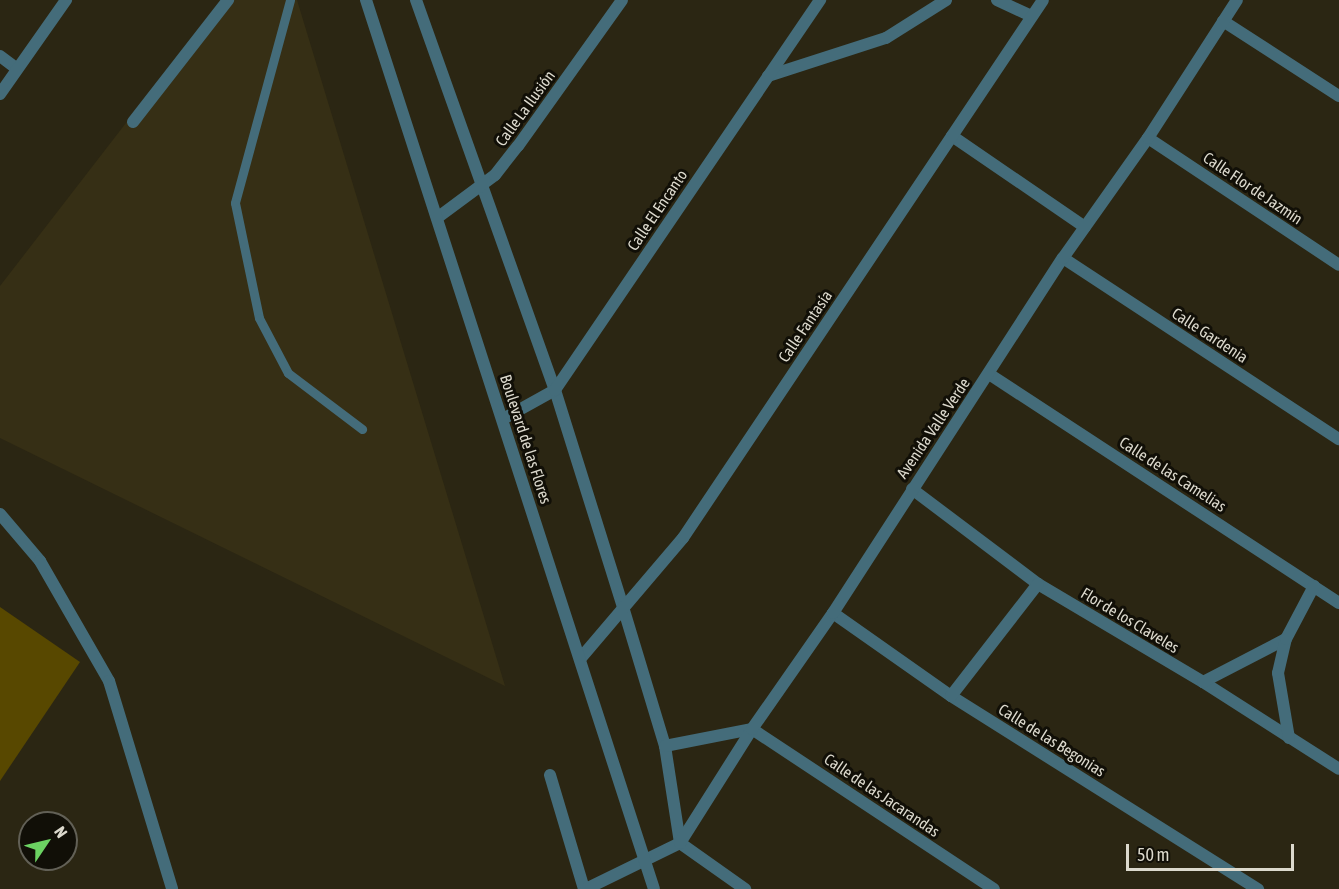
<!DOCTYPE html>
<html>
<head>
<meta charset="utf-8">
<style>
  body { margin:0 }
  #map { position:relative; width:1339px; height:889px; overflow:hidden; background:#2b2613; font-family:"Asap Condensed",sans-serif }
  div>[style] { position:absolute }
  .built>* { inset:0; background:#362f15 }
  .green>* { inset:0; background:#584800 }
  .service>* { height:9px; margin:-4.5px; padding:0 4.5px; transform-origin:4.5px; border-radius:4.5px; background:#446c7a }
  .minor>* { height:12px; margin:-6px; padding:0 6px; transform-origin:6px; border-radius:6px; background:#446c7a }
  .tertiary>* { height:12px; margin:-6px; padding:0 6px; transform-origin:6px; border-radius:6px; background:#446c7a }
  span { translate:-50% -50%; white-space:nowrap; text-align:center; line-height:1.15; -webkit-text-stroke:6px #110f07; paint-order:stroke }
  .street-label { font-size:16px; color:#dcd9cd }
  .north { position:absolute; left:18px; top:811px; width:60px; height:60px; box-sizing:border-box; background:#110f07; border:2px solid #626056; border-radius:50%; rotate:55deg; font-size:16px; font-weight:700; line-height:24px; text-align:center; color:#dcd9cd }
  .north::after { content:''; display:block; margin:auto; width:21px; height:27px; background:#6cd362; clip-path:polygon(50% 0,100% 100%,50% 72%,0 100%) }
  .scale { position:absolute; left:1126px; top:844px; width:168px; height:27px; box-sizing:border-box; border:3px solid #dcd9cd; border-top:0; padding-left:8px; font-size:18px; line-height:21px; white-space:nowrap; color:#dcd9cd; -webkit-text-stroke:4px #110f07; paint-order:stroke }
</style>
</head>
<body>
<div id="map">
  <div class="built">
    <div style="clip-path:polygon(221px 0,297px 0,505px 686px,0 438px,0 286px)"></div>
  </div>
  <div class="green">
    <div style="clip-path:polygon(0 607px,80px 662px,0 781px)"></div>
  </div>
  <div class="service">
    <div style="left:290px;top:0;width:210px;rotate:105.2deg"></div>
    <div style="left:235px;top:203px;width:117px;rotate:78.2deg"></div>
    <div style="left:259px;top:318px;width:62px;rotate:62.2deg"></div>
    <div style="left:288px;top:373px;width:93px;rotate:37.1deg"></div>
  </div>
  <div class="minor">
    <div style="left:416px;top:0;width:414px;rotate:70.4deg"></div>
    <div style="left:555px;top:390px;width:227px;rotate:72.6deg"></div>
    <div style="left:623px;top:607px;width:145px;rotate:73.2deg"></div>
    <div style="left:665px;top:746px;width:98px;rotate:81.2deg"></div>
    <div style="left:680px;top:843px;width:80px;rotate:35.3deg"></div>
    <div style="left:997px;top:0;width:38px;rotate:25deg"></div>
    <div style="left:1223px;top:21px;width:138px;rotate:32.9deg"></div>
    <div style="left:0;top:56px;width:21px;rotate:37deg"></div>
    <div style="left:768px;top:76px;width:124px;rotate:-17.9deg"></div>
    <div style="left:886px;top:38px;width:71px;rotate:-32.3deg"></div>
    <div style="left:0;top:94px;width:115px;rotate:-54.9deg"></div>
    <div style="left:133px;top:122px;width:155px;rotate:-52.1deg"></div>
    <div style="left:952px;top:136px;width:161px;rotate:34.4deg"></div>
    <div style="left:1148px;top:138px;width:229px;rotate:33.6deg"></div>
    <div style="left:437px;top:218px;width:72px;rotate:-36.6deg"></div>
    <div style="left:495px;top:175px;width:37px;rotate:-52deg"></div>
    <div style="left:518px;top:146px;width:179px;rotate:-54.5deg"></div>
    <div style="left:1063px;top:258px;width:330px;rotate:33.3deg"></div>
    <div style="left:989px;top:374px;width:418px;rotate:33.2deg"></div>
    <div style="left:503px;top:419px;width:60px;rotate:-29.1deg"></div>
    <div style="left:555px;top:390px;width:472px;rotate:-55.8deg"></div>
    <div style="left:912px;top:489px;width:158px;rotate:37deg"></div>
    <div style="left:1038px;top:584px;width:192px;rotate:30.7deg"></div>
    <div style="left:1203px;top:682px;width:161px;rotate:32.6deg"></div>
    <div style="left:0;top:514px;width:62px;rotate:49.6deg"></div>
    <div style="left:40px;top:561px;width:138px;rotate:60.1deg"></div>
    <div style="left:109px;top:681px;width:217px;rotate:73.1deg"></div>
    <div style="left:833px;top:613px;width:144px;rotate:35.1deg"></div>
    <div style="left:951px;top:696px;width:363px;rotate:32.2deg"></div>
    <div style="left:580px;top:659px;width:159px;rotate:-49.6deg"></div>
    <div style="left:683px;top:538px;width:647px;rotate:-56.21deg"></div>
    <div style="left:1203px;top:682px;width:93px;rotate:-27.4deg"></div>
    <div style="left:951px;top:696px;width:142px;rotate:-52.2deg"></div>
    <div style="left:1289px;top:738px;width:66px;rotate:-99.6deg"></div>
    <div style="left:1278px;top:673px;width:35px;rotate:-77deg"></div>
    <div style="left:1286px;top:639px;width:60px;rotate:-62.2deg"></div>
    <div style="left:665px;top:746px;width:89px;rotate:-11.1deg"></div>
    <div style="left:752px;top:729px;width:290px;rotate:33.5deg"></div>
    <div style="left:550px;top:775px;width:119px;rotate:73.4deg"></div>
    <div style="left:586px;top:889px;width:105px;rotate:-26.1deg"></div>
    <div style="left:680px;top:843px;width:135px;rotate:-57.7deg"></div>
    <div style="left:752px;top:729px;width:141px;rotate:-55.1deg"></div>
    <div style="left:833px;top:613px;width:423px;rotate:-57.1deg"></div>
    <div style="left:1063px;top:258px;width:147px;rotate:-54.7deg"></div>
    <div style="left:1148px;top:138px;width:164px;rotate:-57.2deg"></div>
  </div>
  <div class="tertiary">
    <div style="left:366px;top:0;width:934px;rotate:72.05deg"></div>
  </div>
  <div class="street-label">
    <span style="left:525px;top:108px;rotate:-54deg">Calle La Ilusión</span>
    <span style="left:1253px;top:188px;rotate:34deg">Calle Flor de Jazmín</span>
    <span style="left:657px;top:210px;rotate:-56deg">Calle El Encanto</span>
    <span style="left:805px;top:326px;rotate:-56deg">Calle Fantasía</span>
    <span style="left:1210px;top:335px;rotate:33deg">Calle Gardenia</span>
    <span style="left:933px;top:428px;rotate:-56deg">Avenida Valle Verde</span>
    <span style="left:526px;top:439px;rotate:72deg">Boulevard de las Flores</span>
    <span style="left:1173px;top:474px;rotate:33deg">Calle de las Camelias</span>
    <span style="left:1130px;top:620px;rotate:31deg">Flor de los Claveles</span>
    <span style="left:1052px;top:740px;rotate:32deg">Calle de las Begonias</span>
    <span style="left:882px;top:795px;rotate:34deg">Calle de las Jacarandas</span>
  </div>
  <div class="north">N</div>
  <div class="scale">50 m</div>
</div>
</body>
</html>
